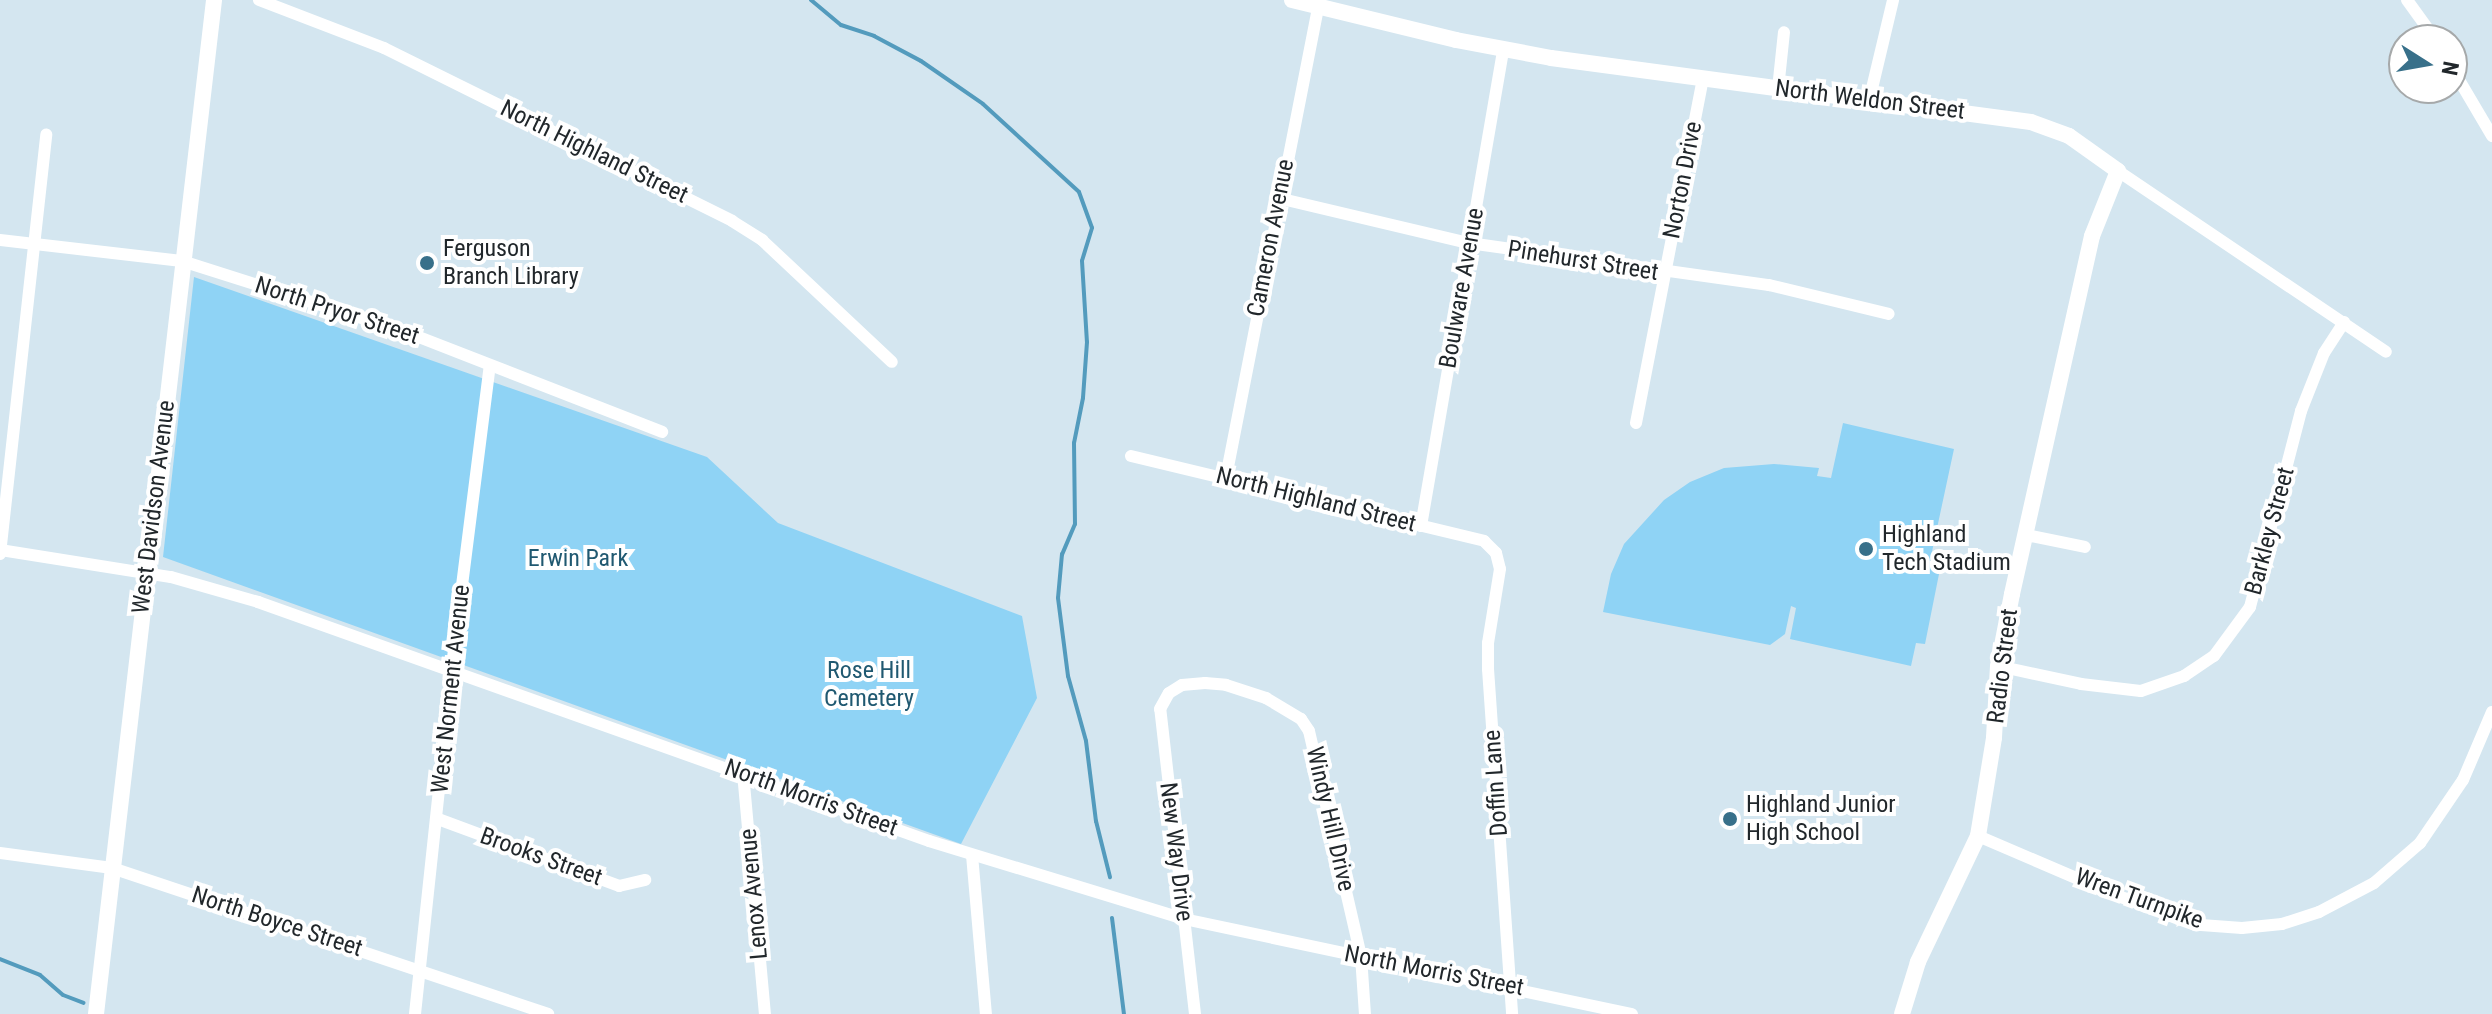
<!DOCTYPE html>
<html>
<head>
<meta charset="utf-8">
<style>
  body { margin:0 }
  #map { position:relative; width:2492px; height:1014px; overflow:hidden; background:#d4e6f0; font-family:"Roboto Condensed",sans-serif }
  div>[style] { position:absolute }
  .green>* { inset:0; background:#8fd3f5 }
  .stream>* { height:4px; margin:-2px; padding:0 2px; transform-origin:2px; border-radius:2px; background:#539bbd }
  .street>* { height:12px; margin:-6px; padding:0 6px; transform-origin:6px; border-radius:6px; background:#fff }
  .secondary>* { height:16px; margin:-8px; padding:0 8px; transform-origin:8px; border-radius:8px; background:#fff }
  .dots>* { width:22px; height:22px; translate:-50% -50%; box-sizing:border-box; border:4px solid #fff; border-radius:50% }
  span { translate:-50% -50%; white-space:nowrap; text-align:center; line-height:1.15; -webkit-text-stroke:8px #fff; paint-order:stroke }
  .street-label { font-size:24px; color:#21272b }
  .poi-label { font-size:24px; color:#21272b }
  .left { translate:0 -50%; text-align:left }
  .park-label { font-size:24px; color:#205971 }
  .north { position:absolute; left:2388px; top:24px; width:80px; height:80px; box-sizing:border-box; background:#fff; border:2px solid #a6a9aa; border-radius:50%; rotate:101deg; font-size:22px; font-weight:700; line-height:32px; text-align:center; color:#21272b }
  .north::after { content:''; display:block; margin:auto; width:28px; height:36px; background:#38708a; clip-path:polygon(50% 0,100% 100%,50% 72%,0 100%) }
</style>
</head>
<body>
<div id="map">
  <div class="green">
    <div style="clip-path:polygon(194px 277px,707px 457px,778px 523px,1022px 616px,1037px 698px,961px 844px,163px 557px)"></div>
    <div style="clip-path:polygon(1843px 423px,1954px 449px,1930px 561px,1941px 564px,1925px 644px,1916px 643px,1911px 666px,1790px 639px,1796px 608px,1791px 606px,1785px 634px,1770px 645px,1603px 612px,1611px 574px,1624px 544px,1664px 500px,1690px 482px,1724px 468px,1774px 464px,1819px 468px,1817px 476px,1831px 478px)"></div>
  </div>
  <div class="stream">
    <div style="left:811px;top:0;width:39px;rotate:40deg"></div>
    <div style="left:841px;top:25px;width:35px;rotate:18deg"></div>
    <div style="left:874px;top:36px;width:53px;rotate:28deg"></div>
    <div style="left:921px;top:61px;width:75px;rotate:34.7deg"></div>
    <div style="left:983px;top:104px;width:130px;rotate:42.5deg"></div>
    <div style="left:1079px;top:192px;width:38px;rotate:70deg"></div>
    <div style="left:1092px;top:228px;width:34px;rotate:107deg"></div>
    <div style="left:1082px;top:261px;width:81px;rotate:86.5deg"></div>
    <div style="left:1087px;top:342px;width:56px;rotate:94.1deg"></div>
    <div style="left:1083px;top:398px;width:46px;rotate:101.3deg"></div>
    <div style="left:1074px;top:443px;width:81px;rotate:89.3deg"></div>
    <div style="left:1075px;top:524px;width:33px;rotate:113deg"></div>
    <div style="left:1062px;top:554px;width:44px;rotate:95.2deg"></div>
    <div style="left:1058px;top:598px;width:79px;rotate:82.7deg"></div>
    <div style="left:1068px;top:676px;width:67px;rotate:74.5deg"></div>
    <div style="left:1086px;top:741px;width:81px;rotate:82.9deg"></div>
    <div style="left:1096px;top:821px;width:58px;rotate:76deg"></div>
    <div style="left:1112px;top:918px;width:97px;rotate:82.9deg"></div>
    <div style="left:0;top:959px;width:43px;rotate:21.8deg"></div>
    <div style="left:40px;top:975px;width:30px;rotate:41deg"></div>
    <div style="left:63px;top:995px;width:22px;rotate:21deg"></div>
  </div>
  <div class="street">
    <div style="left:259px;top:0;width:134px;rotate:21deg"></div>
    <div style="left:384px;top:48px;width:389px;rotate:26.4deg"></div>
    <div style="left:732px;top:221px;width:36px;rotate:32deg"></div>
    <div style="left:762px;top:240px;width:178px;rotate:43.2deg"></div>
    <div style="left:2407px;top:0;width:49px;rotate:54.1deg"></div>
    <div style="left:2452px;top:68px;width:79px;rotate:59.5deg"></div>
    <div style="left:1778px;top:89px;width:57px;rotate:-84deg"></div>
    <div style="left:1869px;top:101px;width:104px;rotate:-76.6deg"></div>
    <div style="left:2118px;top:171px;width:323px;rotate:34deg"></div>
    <div style="left:1278px;top:198px;width:196px;rotate:13.3deg"></div>
    <div style="left:1469px;top:243px;width:303px;rotate:8deg"></div>
    <div style="left:1769px;top:285px;width:123px;rotate:13.6deg"></div>
    <div style="left:0;top:240px;width:183px;rotate:6.6deg"></div>
    <div style="left:182px;top:261px;width:235px;rotate:17.6deg"></div>
    <div style="left:406px;top:332px;width:275px;rotate:21.3deg"></div>
    <div style="left:1636px;top:423px;width:350px;rotate:-79deg"></div>
    <div style="left:1131px;top:456px;width:363px;rotate:13.5deg"></div>
    <div style="left:1484px;top:541px;width:17px;rotate:45deg"></div>
    <div style="left:1496px;top:553px;width:16px;rotate:76deg"></div>
    <div style="left:1500px;top:569px;width:75px;rotate:99.2deg"></div>
    <div style="left:1488px;top:643px;width:26px;rotate:90deg"></div>
    <div style="left:1488px;top:669px;width:346px;rotate:86deg"></div>
    <div style="left:1226px;top:477px;width:485px;rotate:-78.9deg"></div>
    <div style="left:1421px;top:526px;width:484px;rotate:-80.2deg"></div>
    <div style="left:2026px;top:535px;width:60px;rotate:11.5deg"></div>
    <div style="left:0;top:550px;width:173px;rotate:9deg"></div>
    <div style="left:171px;top:577px;width:91px;rotate:16deg"></div>
    <div style="left:258px;top:602px;width:712px;rotate:19.61deg"></div>
    <div style="left:929px;top:841px;width:267px;rotate:17deg"></div>
    <div style="left:1184px;top:919px;width:458px;rotate:12deg"></div>
    <div style="left:0;top:554px;width:422px;rotate:-83.7deg"></div>
    <div style="left:1998px;top:666px;width:85px;rotate:12.2deg"></div>
    <div style="left:2081px;top:684px;width:60px;rotate:6.7deg"></div>
    <div style="left:2141px;top:691px;width:46px;rotate:-19.2deg"></div>
    <div style="left:2184px;top:676px;width:36px;rotate:-34deg"></div>
    <div style="left:2214px;top:656px;width:61px;rotate:-53.7deg"></div>
    <div style="left:2250px;top:607px;width:203px;rotate:-75.4deg"></div>
    <div style="left:2301px;top:411px;width:62px;rotate:-68.4deg"></div>
    <div style="left:2324px;top:353px;width:37px;rotate:-57deg"></div>
    <div style="left:743px;top:773px;width:242px;rotate:84.8deg"></div>
    <div style="left:438px;top:819px;width:193px;rotate:20.3deg"></div>
    <div style="left:619px;top:886px;width:27px;rotate:-13deg"></div>
    <div style="left:1978px;top:836px;width:152px;rotate:23.2deg"></div>
    <div style="left:2118px;top:896px;width:88px;rotate:19.3deg"></div>
    <div style="left:2201px;top:925px;width:41px;rotate:4.2deg"></div>
    <div style="left:2242px;top:928px;width:40px;rotate:-5.7deg"></div>
    <div style="left:2282px;top:924px;width:39px;rotate:-18deg"></div>
    <div style="left:2319px;top:912px;width:62px;rotate:-27.8deg"></div>
    <div style="left:2374px;top:883px;width:61px;rotate:-41deg"></div>
    <div style="left:2420px;top:843px;width:76px;rotate:-55.7deg"></div>
    <div style="left:2463px;top:780px;width:74px;rotate:-66.9deg"></div>
    <div style="left:0;top:853px;width:113px;rotate:7.6deg"></div>
    <div style="left:112px;top:868px;width:460px;rotate:18.5deg"></div>
    <div style="left:972px;top:855px;width:160px;rotate:85deg"></div>
    <div style="left:415px;top:1014px;width:383px;rotate:-83.9deg"></div>
    <div style="left:456px;top:633px;width:270px;rotate:-82.8deg"></div>
    <div style="left:1195px;top:1014px;width:307px;rotate:-96.5deg"></div>
    <div style="left:1160px;top:709px;width:18px;rotate:-61deg"></div>
    <div style="left:1169px;top:693px;width:15px;rotate:-32deg"></div>
    <div style="left:1182px;top:685px;width:23px;rotate:-5deg"></div>
    <div style="left:1205px;top:683px;width:21px;rotate:5deg"></div>
    <div style="left:1226px;top:685px;width:42px;rotate:18deg"></div>
    <div style="left:1266px;top:698px;width:41px;rotate:31deg"></div>
    <div style="left:1301px;top:719px;width:14px;rotate:56deg"></div>
    <div style="left:1309px;top:731px;width:231px;rotate:77deg"></div>
    <div style="left:1361px;top:956px;width:58px;rotate:86.1deg"></div>
  </div>
  <div class="secondary">
    <div style="left:1292px;top:0;width:169px;rotate:13.7deg"></div>
    <div style="left:1456px;top:40px;width:97px;rotate:10.7deg"></div>
    <div style="left:1551px;top:58px;width:484px;rotate:7.6deg"></div>
    <div style="left:2031px;top:122px;width:40px;rotate:20.2deg"></div>
    <div style="left:2069px;top:136px;width:60px;rotate:35.5deg"></div>
    <div style="left:2118px;top:171px;width:70px;rotate:111.8deg"></div>
    <div style="left:2092px;top:236px;width:367px;rotate:102.6deg"></div>
    <div style="left:2012px;top:594px;width:73px;rotate:101deg"></div>
    <div style="left:1998px;top:666px;width:72px;rotate:93.2deg"></div>
    <div style="left:1994px;top:738px;width:99px;rotate:99.3deg"></div>
    <div style="left:1978px;top:836px;width:140px;rotate:115.5deg"></div>
    <div style="left:1918px;top:962px;width:54px;rotate:107.1deg"></div>
    <div style="left:96px;top:1014px;width:1021px;rotate:-83.36deg"></div>
  </div>
  <div class="dots">
    <div style="left:427px;top:263px;background:#38708a"></div>
    <div style="left:1866px;top:549px;background:#38708a"></div>
    <div style="left:1730px;top:819px;background:#38708a"></div>
  </div>
  <div class="street-label">
    <span style="left:1870px;top:100px;rotate:7deg">North Weldon Street</span>
    <span style="left:594px;top:152px;rotate:26deg">North Highland Street</span>
    <span style="left:1683px;top:180px;rotate:-79deg">Norton Drive</span>
    <span style="left:1271px;top:238px;rotate:-79deg">Cameron Avenue</span>
    <span style="left:1583px;top:261px;rotate:9deg">Pinehurst Street</span>
    <span style="left:1462px;top:288px;rotate:-80deg">Boulware Avenue</span>
    <span style="left:337px;top:311px;rotate:18deg">North Pryor Street</span>
    <span style="left:1316px;top:500px;rotate:14deg">North Highland Street</span>
    <span style="left:154px;top:507px;rotate:-83deg">West Davidson Avenue</span>
    <span style="left:2270px;top:531px;rotate:-75deg">Barkley Street</span>
    <span style="left:2003px;top:666px;rotate:-83deg">Radio Street</span>
    <span style="left:451px;top:689px;rotate:-84deg">West Norment Avenue</span>
    <span style="left:1496px;top:783px;rotate:-94deg">Doffin Lane</span>
    <span style="left:811px;top:798px;rotate:20deg">North Morris Street</span>
    <span style="left:1330px;top:819px;rotate:77deg">Windy Hill Drive</span>
    <span style="left:1176px;top:852px;rotate:83deg">New Way Drive</span>
    <span style="left:541px;top:857px;rotate:20deg">Brooks Street</span>
    <span style="left:754px;top:894px;rotate:-95deg">Lenox Avenue</span>
    <span style="left:2139px;top:899px;rotate:20deg">Wren Turnpike</span>
    <span style="left:277px;top:922px;rotate:18deg">North Boyce Street</span>
    <span style="left:1434px;top:971px;rotate:11deg">North Morris Street</span>
  </div>
  <div class="poi-label">
    <span class="left" style="left:443px;top:263px">Ferguson<br>Branch Library</span>
    <span class="left" style="left:1882px;top:549px">Highland<br>Tech Stadium</span>
    <span class="left" style="left:1746px;top:819px">Highland Junior<br>High School</span>
  </div>
  <div class="park-label">
    <span style="left:578px;top:559px">Erwin Park</span>
    <span style="left:869px;top:685px">Rose Hill<br>Cemetery</span>
  </div>
  <div class="north">N</div>
</div>
</body>
</html>
